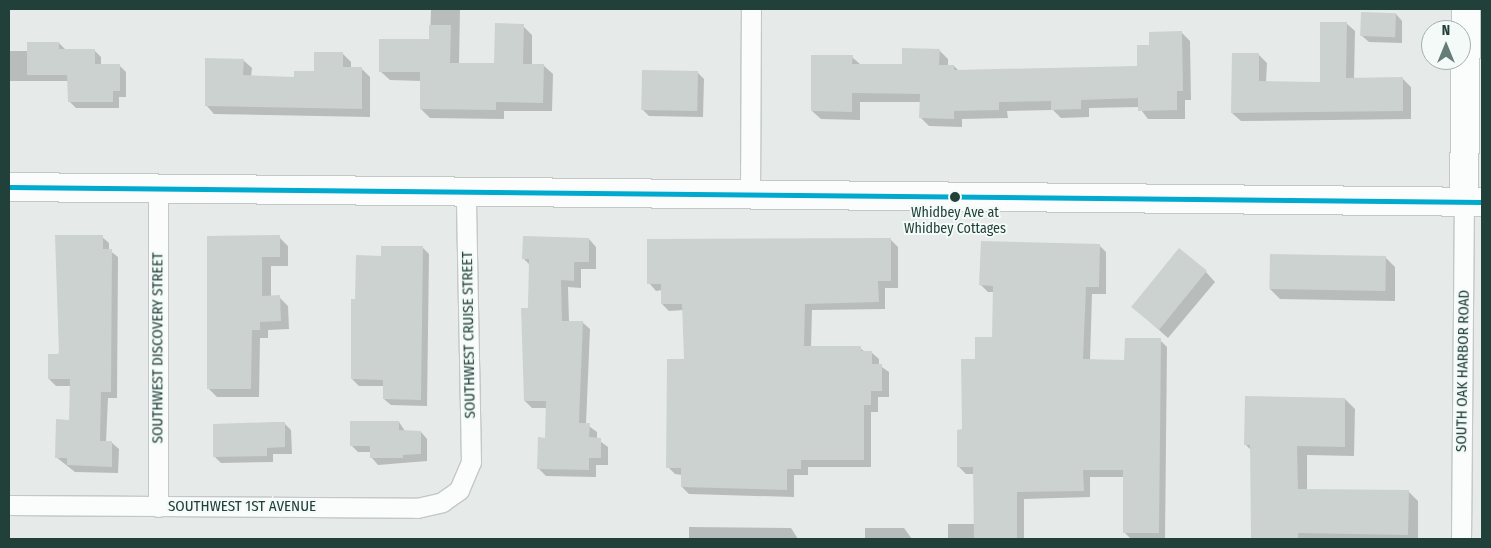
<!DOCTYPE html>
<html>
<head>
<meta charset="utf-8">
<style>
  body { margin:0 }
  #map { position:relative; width:1491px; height:548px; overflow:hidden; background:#e6ebe9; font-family:"Fira Sans Condensed",sans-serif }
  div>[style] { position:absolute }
  .shadow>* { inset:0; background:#0003 }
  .building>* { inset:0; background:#ccd2d0; transform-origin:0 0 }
  .roads { filter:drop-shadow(1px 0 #c3c8c6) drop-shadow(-1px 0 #c3c8c6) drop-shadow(0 1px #c3c8c6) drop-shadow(0 -1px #c3c8c6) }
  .street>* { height:19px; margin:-9.5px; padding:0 9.5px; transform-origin:9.5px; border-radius:9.5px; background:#fbfcfc }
  .secondary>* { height:28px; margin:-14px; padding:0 14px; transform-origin:14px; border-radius:14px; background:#fbfcfc }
  .bus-1>* { height:5px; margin:-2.5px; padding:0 2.5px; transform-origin:2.5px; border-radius:2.5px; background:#00a9ce }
  .dots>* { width:14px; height:14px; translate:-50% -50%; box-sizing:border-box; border:2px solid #f4faf7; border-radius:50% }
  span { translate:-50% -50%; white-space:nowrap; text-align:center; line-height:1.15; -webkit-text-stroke:4px #f4faf7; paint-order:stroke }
  .bus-label { font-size:14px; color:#21403a }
  .street-label { font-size:15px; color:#21403a }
  .frame { position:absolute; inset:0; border:10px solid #21403a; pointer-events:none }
  .north { position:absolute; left:1421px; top:20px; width:50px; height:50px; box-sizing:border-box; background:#f4faf7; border:1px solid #a0b0ab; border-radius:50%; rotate:0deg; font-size:14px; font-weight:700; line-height:20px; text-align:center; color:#21403a }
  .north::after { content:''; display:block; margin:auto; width:18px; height:22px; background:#667c77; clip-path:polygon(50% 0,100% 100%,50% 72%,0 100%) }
</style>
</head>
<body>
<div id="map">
  <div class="shadow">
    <div style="clip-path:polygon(431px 9px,460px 9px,459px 64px,496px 64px,523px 26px,532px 35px,532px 65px,543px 65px,553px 74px,552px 111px,504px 111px,504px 119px,430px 118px,421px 109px,421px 81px,390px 80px,380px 71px,430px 41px)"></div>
    <div style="clip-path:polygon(1396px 14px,1402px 21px,1402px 43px,1369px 42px,1362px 36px)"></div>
    <div style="clip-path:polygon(1346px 23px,1355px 31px,1354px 79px,1402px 78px,1411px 87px,1411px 119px,1241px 121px,1232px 113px,1258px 54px,1267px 63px,1266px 82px,1321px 83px)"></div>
    <div style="clip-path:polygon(1182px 33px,1190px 41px,1191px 100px,1185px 100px,1185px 119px,1148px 119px,1139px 107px,1089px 108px,1089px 117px,1061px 118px,1053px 110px,1007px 111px,1008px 118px,962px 119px,962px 127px,929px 126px,921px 118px,921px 102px,860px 102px,860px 120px,821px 119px,812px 111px,852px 57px,861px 65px,903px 65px,939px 50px,948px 59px,948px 66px,954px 66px,959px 71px,1139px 68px,1150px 46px)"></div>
    <div style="clip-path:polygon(59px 43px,66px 50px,94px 50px,101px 57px,101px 65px,119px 65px,126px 72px,126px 97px,119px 97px,119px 108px,76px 108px,69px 101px,69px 81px,9px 81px,9px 117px,9px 51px,28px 51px)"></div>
    <div style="clip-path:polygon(343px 54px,351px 62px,351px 69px,362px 69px,370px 77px,370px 117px,214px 114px,206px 105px,243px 60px,252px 68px,251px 77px,295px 78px,316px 72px)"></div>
    <div style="clip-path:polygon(697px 72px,704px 79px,703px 117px,649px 116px,642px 109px)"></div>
    <div style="clip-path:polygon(102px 237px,109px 243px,109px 250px,118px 257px,117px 398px,108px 398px,106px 442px,112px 443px,119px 449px,118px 473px,75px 472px,56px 457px,70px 421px,71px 386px,56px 386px,49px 379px)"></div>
    <div style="clip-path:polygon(208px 237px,279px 237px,288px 246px,288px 266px,271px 266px,271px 297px,279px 297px,288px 306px,289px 329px,268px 330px,268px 338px,260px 338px,259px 397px,217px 397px,208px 388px)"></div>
    <div style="clip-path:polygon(589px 239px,596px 247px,596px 269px,581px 269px,581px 288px,568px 287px,569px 322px,582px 322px,590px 329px,586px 424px,597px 432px,597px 439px,608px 447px,608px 465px,596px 465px,596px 477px,546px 476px,538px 468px,546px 439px,547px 408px,532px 408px,525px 401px,530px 265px,524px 259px)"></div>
    <div style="clip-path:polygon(890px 239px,898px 247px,898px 288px,885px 288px,885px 309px,812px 310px,811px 348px,860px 348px,865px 352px,871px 352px,879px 359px,879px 365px,889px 372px,889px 397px,878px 397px,878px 412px,871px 412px,871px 467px,808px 467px,808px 475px,794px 475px,794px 497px,689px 494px,682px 487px,682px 475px,675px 474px,668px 467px,685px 360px,684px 310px,669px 311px,662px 304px,662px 290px,656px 291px,649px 283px)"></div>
    <div style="clip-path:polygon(1099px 245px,1106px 252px,1106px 294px,1092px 294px,1090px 360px,1126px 361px,1160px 340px,1167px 347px,1165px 539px,1131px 539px,1124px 532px,1125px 477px,1090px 477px,1090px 497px,1024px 499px,1024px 539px,948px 539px,948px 524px,975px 524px,974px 474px,966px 474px,959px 467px,976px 360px,993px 338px,994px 292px,988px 292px,981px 285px)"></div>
    <div style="clip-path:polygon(423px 248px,429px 254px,427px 406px,391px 405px,384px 399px,384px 386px,359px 386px,352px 379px,356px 301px,382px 257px)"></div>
    <div style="clip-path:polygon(1385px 257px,1395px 267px,1395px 301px,1280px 299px,1270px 289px)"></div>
    <div style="clip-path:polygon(1206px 272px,1215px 282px,1168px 338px,1132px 306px)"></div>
    <div style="clip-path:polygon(1345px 399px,1355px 409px,1354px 456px,1307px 455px,1307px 490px,1408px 491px,1418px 501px,1418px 539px,1253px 539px,1251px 450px,1245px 444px)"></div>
    <div style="clip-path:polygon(399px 422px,405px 431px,421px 432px,427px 439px,427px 461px,378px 465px,372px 458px,372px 452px,358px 452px,351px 445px)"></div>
    <div style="clip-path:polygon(284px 423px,291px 430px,292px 454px,273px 454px,273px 462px,221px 463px,215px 457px)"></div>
    <div style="clip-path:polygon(689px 527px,791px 528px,798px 539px,689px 539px)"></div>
    <div style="clip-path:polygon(865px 528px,904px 528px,912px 539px,865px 539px)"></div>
  </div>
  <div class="building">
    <div style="left:1361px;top:12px;width:35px;height:24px;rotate:2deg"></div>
    <div style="clip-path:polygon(1320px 22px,1347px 22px,1346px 78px,1403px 77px,1403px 111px,1231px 113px,1232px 53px,1259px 53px,1259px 81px,1320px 82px)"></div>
    <div style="clip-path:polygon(495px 23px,524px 24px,523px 64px,544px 64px,543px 103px,496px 102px,496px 110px,420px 109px,420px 72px,379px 72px,379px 39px,429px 39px,429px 25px,451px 25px,450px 63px,494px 63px)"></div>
    <div style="clip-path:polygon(1182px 31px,1183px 91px,1177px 91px,1177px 110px,1138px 111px,1138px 98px,1081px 100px,1081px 109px,1051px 110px,1051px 101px,999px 102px,999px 110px,954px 111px,954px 119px,919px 118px,920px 94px,852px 93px,852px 112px,811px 111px,811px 55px,853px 55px,852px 64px,902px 64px,902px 48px,940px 49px,939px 65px,954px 65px,954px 70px,1137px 66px,1137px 45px,1149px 45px,1149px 32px)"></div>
    <div style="clip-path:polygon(27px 42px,59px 42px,59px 49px,95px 49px,95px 64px,120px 64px,120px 91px,113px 91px,113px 102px,68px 102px,67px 75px,27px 75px)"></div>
    <div style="clip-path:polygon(314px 52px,343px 52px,343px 67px,362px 67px,362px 109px,205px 106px,205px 58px,244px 59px,243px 75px,294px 77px,294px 71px,314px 71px)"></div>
    <div style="left:642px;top:70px;width:56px;height:40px;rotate:1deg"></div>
    <div style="clip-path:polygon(55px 235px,103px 235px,103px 249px,112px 249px,111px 392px,101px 392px,100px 441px,112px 441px,112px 467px,67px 465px,67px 458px,55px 458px,56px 419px,69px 420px,70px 379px,48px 379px,48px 354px,59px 354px)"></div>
    <div style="clip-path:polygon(280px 235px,280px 257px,262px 257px,262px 296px,280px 295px,281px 321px,260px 322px,260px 330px,252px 330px,251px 389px,207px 389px,207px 236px)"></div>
    <div style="clip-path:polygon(523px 236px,589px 238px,589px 262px,574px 262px,574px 281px,561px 280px,562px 321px,583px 321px,579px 423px,590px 423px,589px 437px,601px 438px,601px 458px,589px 458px,589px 470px,537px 469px,538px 437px,545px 438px,546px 401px,524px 401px,521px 308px,528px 308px,529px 259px,522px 259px)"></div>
    <div style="clip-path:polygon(891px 238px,891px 281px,878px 281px,879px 302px,805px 304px,804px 346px,861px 346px,861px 351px,872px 351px,872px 364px,882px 364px,882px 391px,871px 391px,871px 405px,864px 405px,864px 460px,801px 460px,801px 469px,787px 469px,787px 490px,681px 487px,681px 468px,666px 468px,667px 359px,684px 359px,682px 304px,661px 304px,661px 284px,647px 284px,647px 239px)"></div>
    <div style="clip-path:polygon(981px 241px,1100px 244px,1099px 287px,1086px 287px,1083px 359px,1124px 360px,1125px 338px,1161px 338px,1159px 533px,1123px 533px,1123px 470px,1083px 470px,1084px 491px,1017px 492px,1017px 539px,974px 539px,973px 467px,957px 467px,957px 430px,962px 429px,961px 359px,975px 359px,975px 337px,992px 337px,993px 286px,979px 285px)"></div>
    <div style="clip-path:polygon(381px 246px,423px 246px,421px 400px,383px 399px,383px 380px,351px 379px,351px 299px,355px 299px,356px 255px,381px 256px)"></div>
    <div style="left:1179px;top:248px;width:36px;height:76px;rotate:39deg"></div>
    <div style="left:1270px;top:254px;width:116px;height:35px;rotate:1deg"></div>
    <div style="clip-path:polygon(1245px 396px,1345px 398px,1345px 447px,1297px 446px,1298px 489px,1409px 490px,1408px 535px,1298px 533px,1298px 538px,1251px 538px,1250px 445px,1244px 445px)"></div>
    <div style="clip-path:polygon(350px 421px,399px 421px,399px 430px,421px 431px,421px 454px,403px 455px,403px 458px,370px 458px,370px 446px,350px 446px)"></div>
    <div style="clip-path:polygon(275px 422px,285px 422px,285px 447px,267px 448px,267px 456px,213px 457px,213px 424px)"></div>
  </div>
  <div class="roads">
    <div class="street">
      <div style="left:158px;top:190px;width:317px;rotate:90deg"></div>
      <div style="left:750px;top:193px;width:184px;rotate:-89.7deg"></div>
      <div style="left:9px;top:505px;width:408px;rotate:0.4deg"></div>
      <div style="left:417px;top:508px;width:26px;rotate:-13deg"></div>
      <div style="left:442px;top:502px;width:21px;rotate:-35deg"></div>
      <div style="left:459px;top:490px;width:30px;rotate:-67deg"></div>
      <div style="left:471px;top:462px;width:272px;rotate:-91.1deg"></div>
      <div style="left:1461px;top:539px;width:337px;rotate:-89.5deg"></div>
    </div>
    <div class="secondary">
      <div style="left:9px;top:187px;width:1473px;rotate:0.58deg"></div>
      <div style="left:1464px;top:202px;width:193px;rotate:-89.4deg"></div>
    </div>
  </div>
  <div class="bus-1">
    <div style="left:9px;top:187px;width:1473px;rotate:0.58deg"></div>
  </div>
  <div class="dots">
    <div style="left:955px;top:197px;background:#21403a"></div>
  </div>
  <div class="bus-label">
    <span style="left:955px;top:221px">Whidbey Ave at<br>Whidbey Cottages</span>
  </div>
  <div class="street-label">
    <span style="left:469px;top:335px;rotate:-91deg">SOUTHWEST CRUISE STREET</span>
    <span style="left:158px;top:348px;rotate:-90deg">SOUTHWEST DISCOVERY STREET</span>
    <span style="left:1463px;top:371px;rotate:-89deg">SOUTH OAK HARBOR ROAD</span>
    <span style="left:242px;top:507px">SOUTHWEST 1ST AVENUE</span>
  </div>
  <div class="frame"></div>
  <div class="north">N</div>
</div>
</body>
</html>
